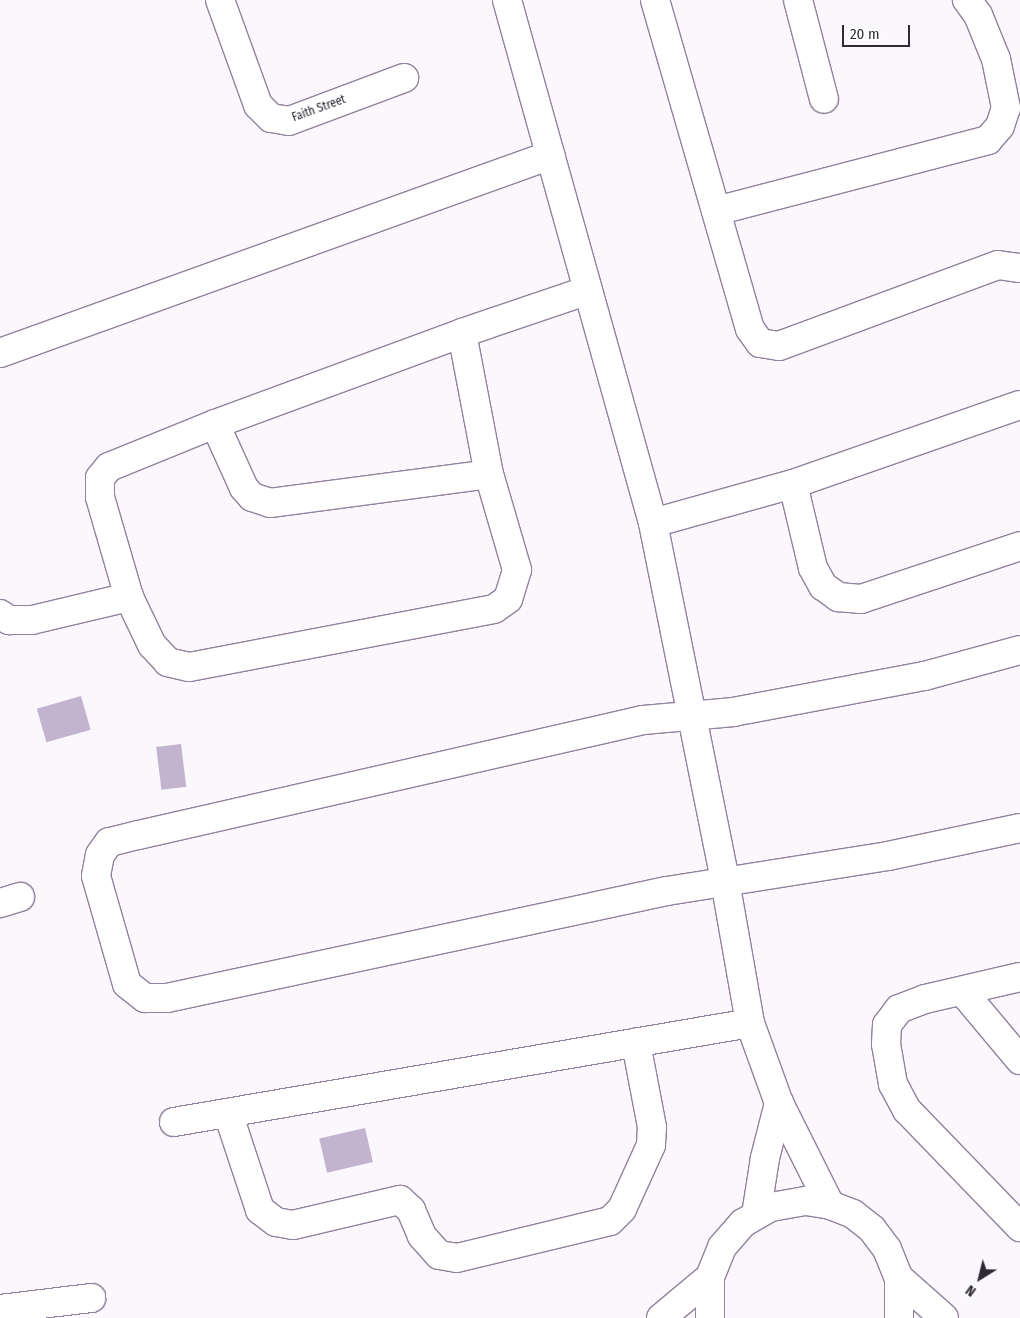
<!DOCTYPE html>
<html>
<head>
<meta charset="utf-8">
<style>
  body { margin:0 }
  #map { position:relative; width:1020px; height:1318px; overflow:hidden; background:#faf7fd; font-family:"Fira Sans Condensed",sans-serif }
  div>[style] { position:absolute }
  .building>* { inset:0; background:#c2b3cf; transform-origin:0 0 }
  .roads { filter:drop-shadow(1px 0 #91829d) drop-shadow(-1px 0 #91829d) drop-shadow(0 1px #91829d) drop-shadow(0 -1px #91829d) }
  .minor>* { height:28px; margin:-14px; padding:0 14px; transform-origin:14px; border-radius:14px; background:#fff }
  span { translate:-50% -50%; white-space:nowrap; text-align:center; line-height:1.15; -webkit-text-stroke:4.5px #fff; paint-order:stroke }
  .street-label { font-size:12px; color:#2f2934 }
  .north { position:absolute; left:955px; top:1253px; width:50px; height:50px; -webkit-text-stroke:4px #fff; paint-order:stroke; rotate:216deg; font-size:14px; font-weight:700; line-height:20px; text-align:center; color:#2f2934 }
  .north::after { content:''; display:block; margin:auto; width:18px; height:22px; background:#2f2934; clip-path:polygon(50% 0,100% 100%,50% 72%,0 100%) }
  .scale { position:absolute; left:842px; top:25px; width:68px; height:22px; box-sizing:border-box; border:2px solid #2f2934; border-top:0; padding-left:6px; font-size:15px; line-height:18px; white-space:nowrap; color:#2f2934; -webkit-text-stroke:4px #fff; paint-order:stroke }
</style>
</head>
<body>
<div id="map">
  <div class="building">
    <div style="left:81px;top:696px;width:35px;height:46px;rotate:74deg"></div>
    <div style="left:181px;top:744px;width:43px;height:25px;rotate:83deg"></div>
    <div style="left:365px;top:1128px;width:35px;height:47px;rotate:77deg"></div>
  </div>
  <div class="roads">
    <div class="minor">
      <div style="left:220px;top:0;width:112px;rotate:70.1deg"></div>
      <div style="left:258px;top:105px;width:18px;rotate:45deg"></div>
      <div style="left:271px;top:118px;width:18px;rotate:9deg"></div>
      <div style="left:289px;top:121px;width:123px;rotate:-20.5deg"></div>
      <div style="left:507px;top:0;width:543px;rotate:74.4deg"></div>
      <div style="left:653px;top:523px;width:365px;rotate:78.6deg"></div>
      <div style="left:725px;top:881px;width:144px;rotate:80deg"></div>
      <div style="left:750px;top:1023px;width:85px;rotate:70.1deg"></div>
      <div style="left:779px;top:1103px;width:114px;rotate:63.4deg"></div>
      <div style="left:655px;top:0;width:342px;rotate:73.9deg"></div>
      <div style="left:750px;top:329px;width:17px;rotate:54deg"></div>
      <div style="left:760px;top:343px;width:19px;rotate:9deg"></div>
      <div style="left:779px;top:346px;width:233px;rotate:-20.3deg"></div>
      <div style="left:998px;top:265px;width:22px;rotate:8deg"></div>
      <div style="left:798px;top:0;width:102px;rotate:75.3deg"></div>
      <div style="left:716px;top:211px;width:281px;rotate:-14.6deg"></div>
      <div style="left:988px;top:140px;width:18px;rotate:-49deg"></div>
      <div style="left:1000px;top:126px;width:19px;rotate:-72deg"></div>
      <div style="left:1006px;top:108px;width:50px;rotate:-101.5deg"></div>
      <div style="left:996px;top:59px;width:48px;rotate:-112.2deg"></div>
      <div style="left:978px;top:15px;width:19px;rotate:-126deg"></div>
      <div style="left:462px;top:333px;width:144px;rotate:79.2deg"></div>
      <div style="left:489px;top:474px;width:100px;rotate:73.7deg"></div>
      <div style="left:517px;top:570px;width:30px;rotate:107deg"></div>
      <div style="left:508px;top:599px;width:17px;rotate:144deg"></div>
      <div style="left:494px;top:609px;width:310px;rotate:169.2deg"></div>
      <div style="left:189px;top:667px;width:22px;rotate:-167deg"></div>
      <div style="left:168px;top:662px;width:23px;rotate:-133deg"></div>
      <div style="left:152px;top:645px;width:53px;rotate:-115.6deg"></div>
      <div style="left:129px;top:597px;width:104px;rotate:-106.2deg"></div>
      <div style="left:100px;top:497px;width:19px;rotate:-90deg"></div>
      <div style="left:100px;top:478px;width:14px;rotate:-51deg"></div>
      <div style="left:109px;top:467px;width:114px;rotate:-22.1deg"></div>
      <div style="left:215px;top:424px;width:263px;rotate:-20.2deg"></div>
      <div style="left:462px;top:333px;width:133px;rotate:-18.8deg"></div>
      <div style="left:0;top:353px;width:585px;rotate:-19.77deg"></div>
      <div style="left:215px;top:424px;width:70px;rotate:65.6deg"></div>
      <div style="left:244px;top:488px;width:12px;rotate:48deg"></div>
      <div style="left:252px;top:497px;width:19px;rotate:18deg"></div>
      <div style="left:270px;top:503px;width:221px;rotate:-7.5deg"></div>
      <div style="left:793px;top:484px;width:86px;rotate:76.6deg"></div>
      <div style="left:813px;top:568px;width:21px;rotate:61deg"></div>
      <div style="left:823px;top:586px;width:19px;rotate:36deg"></div>
      <div style="left:838px;top:597px;width:23px;rotate:5deg"></div>
      <div style="left:861px;top:599px;width:168px;rotate:-18.4deg"></div>
      <div style="left:653px;top:523px;width:145px;rotate:-15.6deg"></div>
      <div style="left:793px;top:484px;width:240px;rotate:-19.2deg"></div>
      <div style="left:0;top:614px;width:11px;rotate:34deg"></div>
      <div style="left:9px;top:620px;width:23px"></div>
      <div style="left:32px;top:620px;width:100px;rotate:-13.3deg"></div>
      <div style="left:1020px;top:650px;width:99px;rotate:164.8deg"></div>
      <div style="left:924px;top:676px;width:193px;rotate:169.3deg"></div>
      <div style="left:734px;top:712px;width:91px;rotate:175deg"></div>
      <div style="left:643px;top:720px;width:518px;rotate:167.17deg"></div>
      <div style="left:138px;top:835px;width:30px;rotate:166deg"></div>
      <div style="left:109px;top:842px;width:16px;rotate:125deg"></div>
      <div style="left:100px;top:855px;width:21px;rotate:101deg"></div>
      <div style="left:96px;top:876px;width:112px;rotate:74deg"></div>
      <div style="left:127px;top:984px;width:23px;rotate:38deg"></div>
      <div style="left:145px;top:998px;width:22px"></div>
      <div style="left:167px;top:998px;width:511px;rotate:-12.08deg"></div>
      <div style="left:667px;top:891px;width:224px;rotate:-9deg"></div>
      <div style="left:888px;top:856px;width:135px;rotate:-12deg"></div>
      <div style="left:0;top:903px;width:21px;rotate:-17deg"></div>
      <div style="left:1020px;top:977px;width:98px;rotate:167deg"></div>
      <div style="left:925px;top:999px;width:28px;rotate:159deg"></div>
      <div style="left:899px;top:1009px;width:20px;rotate:127deg"></div>
      <div style="left:887px;top:1025px;width:19px;rotate:93deg"></div>
      <div style="left:886px;top:1044px;width:41px;rotate:80.1deg"></div>
      <div style="left:893px;top:1084px;width:30px;rotate:62deg"></div>
      <div style="left:907px;top:1110px;width:163px;rotate:46deg"></div>
      <div style="left:963px;top:992px;width:89px;rotate:50deg"></div>
      <div style="left:228px;top:1113px;width:102px;rotate:71.7deg"></div>
      <div style="left:260px;top:1210px;width:20px;rotate:37deg"></div>
      <div style="left:276px;top:1222px;width:17px;rotate:10deg"></div>
      <div style="left:293px;top:1225px;width:110px;rotate:-13.2deg"></div>
      <div style="left:400px;top:1200px;width:15px;rotate:42deg"></div>
      <div style="left:411px;top:1210px;width:28px;rotate:67deg"></div>
      <div style="left:422px;top:1236px;width:25px;rotate:48deg"></div>
      <div style="left:439px;top:1255px;width:18px;rotate:9deg"></div>
      <div style="left:457px;top:1258px;width:157px;rotate:-13.6deg"></div>
      <div style="left:610px;top:1221px;width:17px;rotate:-45deg"></div>
      <div style="left:622px;top:1209px;width:70px;rotate:-65.6deg"></div>
      <div style="left:651px;top:1145px;width:18px;rotate:-87deg"></div>
      <div style="left:652px;top:1127px;width:86px;rotate:-100.8deg"></div>
      <div style="left:174px;top:1122px;width:584px;rotate:-9.75deg"></div>
      <div style="left:756px;top:1215px;width:58px;rotate:-81deg"></div>
      <div style="left:765px;top:1158px;width:57px;rotate:-75.7deg"></div>
      <div style="left:899px;top:1278px;width:60px;rotate:41.6deg"></div>
      <div style="left:0;top:1309px;width:92px;rotate:-6.9deg"></div>
      <div style="left:661px;top:1318px;width:64px;rotate:-39.9deg"></div>
      <div style="left:710px;top:1318px;width:41px;rotate:-90deg"></div>
      <div style="left:710px;top:1277px;width:32px;rotate:-68deg"></div>
      <div style="left:722px;top:1247px;width:32px;rotate:-49deg"></div>
      <div style="left:743px;top:1223px;width:32px;rotate:-30deg"></div>
      <div style="left:771px;top:1207px;width:36px;rotate:-10deg"></div>
      <div style="left:806px;top:1201px;width:24px;rotate:9deg"></div>
      <div style="left:830px;top:1205px;width:25px;rotate:21deg"></div>
      <div style="left:853px;top:1214px;width:24px;rotate:38deg"></div>
      <div style="left:872px;top:1229px;width:25px;rotate:53deg"></div>
      <div style="left:887px;top:1249px;width:31px;rotate:68deg"></div>
      <div style="left:899px;top:1278px;width:40px;rotate:90deg"></div>
    </div>
  </div>
  <div class="street-label">
    <span style="left:319px;top:109px;rotate:-20deg">Faith Street</span>
  </div>
  <div class="north">N</div>
  <div class="scale">20 m</div>
</div>
</body>
</html>
